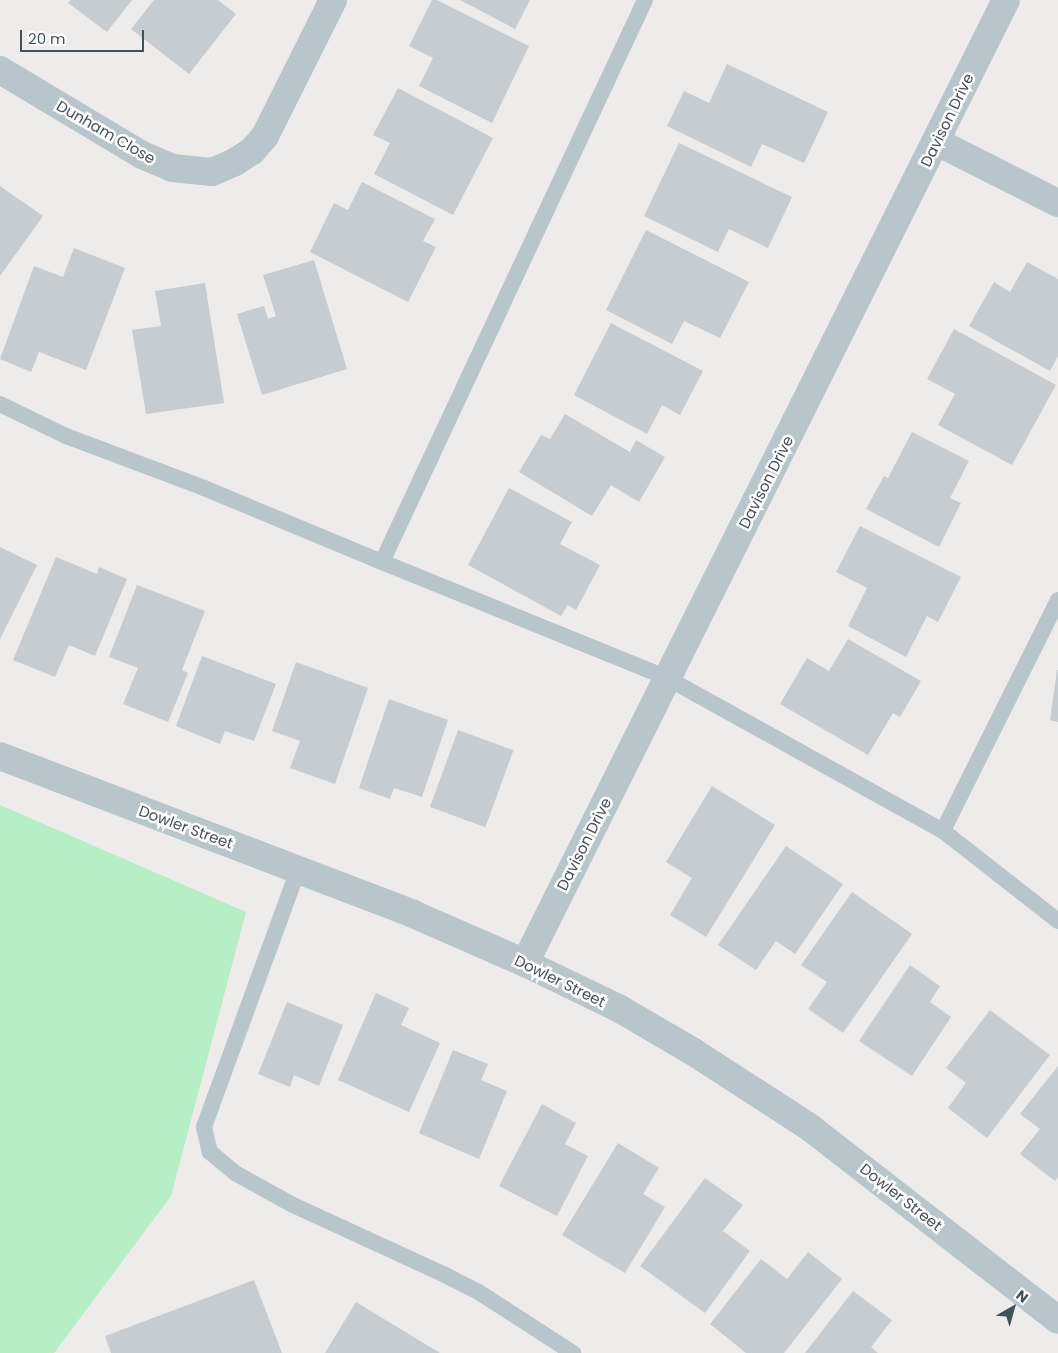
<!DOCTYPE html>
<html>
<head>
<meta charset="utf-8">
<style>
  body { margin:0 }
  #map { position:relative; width:1058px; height:1353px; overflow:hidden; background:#eeebeb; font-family:Poppins,sans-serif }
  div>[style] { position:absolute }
  .green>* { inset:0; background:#b6eec5 }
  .building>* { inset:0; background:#c7ccd0; transform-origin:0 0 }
  .service>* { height:16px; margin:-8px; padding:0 8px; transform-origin:8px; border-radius:8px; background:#b8c5cb }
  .minor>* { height:28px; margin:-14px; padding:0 14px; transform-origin:14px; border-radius:14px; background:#b8c5cb }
  .tertiary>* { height:28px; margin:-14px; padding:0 14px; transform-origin:14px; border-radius:14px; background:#b8c5cb }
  span { translate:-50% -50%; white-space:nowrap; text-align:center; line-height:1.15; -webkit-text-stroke:5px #fff; paint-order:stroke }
  .street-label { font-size:15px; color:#435158 }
  .north { position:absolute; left:988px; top:1283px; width:50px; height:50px; -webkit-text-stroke:4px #fff; paint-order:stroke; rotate:38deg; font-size:14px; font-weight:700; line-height:20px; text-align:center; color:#435158 }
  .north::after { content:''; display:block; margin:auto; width:18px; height:22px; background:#435158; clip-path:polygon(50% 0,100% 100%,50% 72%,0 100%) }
  .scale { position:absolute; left:20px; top:30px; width:124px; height:22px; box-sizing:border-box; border:2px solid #435158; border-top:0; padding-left:6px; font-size:15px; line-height:18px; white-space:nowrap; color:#435158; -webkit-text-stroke:4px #fff; paint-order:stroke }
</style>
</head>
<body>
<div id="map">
  <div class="green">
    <div style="clip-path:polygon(0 805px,246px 912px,171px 1196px,54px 1353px,0 1353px)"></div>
  </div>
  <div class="building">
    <div style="clip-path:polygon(70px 0,132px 0,107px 32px,68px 3px)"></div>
    <div style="clip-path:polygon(154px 0,218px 0,236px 14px,189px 74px,131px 29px)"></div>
    <div style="clip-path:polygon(432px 0,437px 0,529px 46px,492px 123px,419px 86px,433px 58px,409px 46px)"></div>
    <div style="clip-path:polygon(460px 0,530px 0,515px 29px)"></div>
    <div style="clip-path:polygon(727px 64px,828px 112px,804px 163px,762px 144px,751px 167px,667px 126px,684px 91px,709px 103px)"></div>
    <div style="clip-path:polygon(398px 88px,493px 138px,453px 215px,374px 174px,390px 143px,373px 135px)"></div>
    <div style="clip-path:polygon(679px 143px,792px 197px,768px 248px,729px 229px,718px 252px,644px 216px)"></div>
    <div style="clip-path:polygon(362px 182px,435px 219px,423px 241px,436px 247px,408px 302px,310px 252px,334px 203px,348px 210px)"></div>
    <div style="clip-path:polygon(0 186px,43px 216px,0 276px)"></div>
    <div style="clip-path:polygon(646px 230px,749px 282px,720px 338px,684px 321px,672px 344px,606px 310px)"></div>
    <div style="clip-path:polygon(74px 248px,125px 268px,86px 370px,39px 352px,31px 372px,0 359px,34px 266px,63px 277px)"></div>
    <div style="clip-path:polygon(314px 260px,347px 369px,262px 395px,237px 314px,264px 306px,268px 319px,276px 316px,263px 275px)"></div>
    <div style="clip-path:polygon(1027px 262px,1058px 279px,1058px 356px,1050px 371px,969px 326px,994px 282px,1010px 292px)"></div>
    <div style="clip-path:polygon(205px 283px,224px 403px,146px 414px,132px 330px,161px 326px,155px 291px)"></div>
    <div style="clip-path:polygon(611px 323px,703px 371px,680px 415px,662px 405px,647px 434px,574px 395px)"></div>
    <div style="clip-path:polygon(954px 329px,1056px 385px,1012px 465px,938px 425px,955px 394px,927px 379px)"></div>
    <div style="clip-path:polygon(565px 414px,630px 452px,636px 440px,665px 457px,639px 502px,611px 485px,592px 516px,519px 472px,541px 435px,550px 439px)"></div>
    <div style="clip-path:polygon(912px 432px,969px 461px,950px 498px,961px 503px,939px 547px,866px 509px,884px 476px,888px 478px)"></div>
    <div style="clip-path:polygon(509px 488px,572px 522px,560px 544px,600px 565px,576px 610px,568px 605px,561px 616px,468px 565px)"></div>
    <div style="clip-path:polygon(860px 526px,961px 577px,938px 622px,927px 616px,906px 657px,848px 626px,867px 588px,836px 572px)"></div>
    <div style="clip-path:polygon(0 547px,37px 565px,0 639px)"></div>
    <div style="clip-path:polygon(56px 557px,97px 574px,99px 567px,127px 579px,95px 656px,69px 645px,55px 677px,13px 660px)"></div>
    <div style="clip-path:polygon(137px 585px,205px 611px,182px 670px,188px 673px,168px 722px,123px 704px,138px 668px,109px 657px)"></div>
    <div style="clip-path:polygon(848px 639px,921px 681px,900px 717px,893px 713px,868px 755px,780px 704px,807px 658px,829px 671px)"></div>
    <div style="clip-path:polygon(202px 656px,276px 684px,254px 741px,225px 731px,220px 744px,176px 726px)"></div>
    <div style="clip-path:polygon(296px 662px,368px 688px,335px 784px,290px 768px,300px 741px,272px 731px)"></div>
    <div style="clip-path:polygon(1057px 670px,1058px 670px,1058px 722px,1050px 720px)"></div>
    <div style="clip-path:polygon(389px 699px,448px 720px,422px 797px,394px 788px,390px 799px,359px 788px)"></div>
    <div style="left:458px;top:730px;width:59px;height:82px;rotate:20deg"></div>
    <div style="clip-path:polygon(712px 786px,775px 825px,706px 937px,670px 915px,692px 878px,666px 862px)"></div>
    <div style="clip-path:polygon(786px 846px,843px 884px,795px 954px,776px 941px,756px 970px,718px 945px)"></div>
    <div style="clip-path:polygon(852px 892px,912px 934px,843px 1033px,808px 1009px,827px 982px,801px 965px)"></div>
    <div style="clip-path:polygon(910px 965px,940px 986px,930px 1002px,951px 1017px,912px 1076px,859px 1041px)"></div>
    <div style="clip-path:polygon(376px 993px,409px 1008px,401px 1025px,440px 1043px,409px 1112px,338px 1080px)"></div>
    <div style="clip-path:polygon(287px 1002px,343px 1025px,319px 1086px,294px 1075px,290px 1087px,258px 1074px)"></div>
    <div style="clip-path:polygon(990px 1010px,1050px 1055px,987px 1138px,948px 1108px,966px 1083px,946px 1068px)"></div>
    <div style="clip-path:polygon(453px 1050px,488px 1064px,481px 1080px,507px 1091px,479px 1159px,419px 1133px)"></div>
    <div style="clip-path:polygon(1058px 1066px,1058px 1177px,1055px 1181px,1020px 1154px,1040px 1129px,1020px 1114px)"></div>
    <div style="clip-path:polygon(542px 1104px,576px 1123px,565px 1144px,588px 1156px,557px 1216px,499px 1186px)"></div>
    <div style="clip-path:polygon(618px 1143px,659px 1168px,643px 1194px,665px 1207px,625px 1273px,562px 1235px)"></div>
    <div style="clip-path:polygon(705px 1178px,743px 1205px,723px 1231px,750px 1251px,705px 1313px,640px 1266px)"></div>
    <div style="clip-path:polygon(808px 1252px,842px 1279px,784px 1353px,746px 1353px,710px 1324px,761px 1259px,787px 1279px)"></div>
    <div style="clip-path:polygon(254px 1280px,282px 1353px,111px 1353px,105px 1336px)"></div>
    <div style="clip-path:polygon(853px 1291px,892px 1320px,871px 1347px,878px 1353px,805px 1353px)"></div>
    <div style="clip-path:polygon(356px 1302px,440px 1353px,325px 1353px)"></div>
  </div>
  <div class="service">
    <div style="left:645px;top:0;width:620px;rotate:115.08deg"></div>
    <div style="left:382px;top:562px;width:308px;rotate:22.1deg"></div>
    <div style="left:667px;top:678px;width:316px;rotate:29deg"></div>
    <div style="left:0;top:404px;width:73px;rotate:25.9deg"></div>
    <div style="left:66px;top:436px;width:147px;rotate:20.6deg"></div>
    <div style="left:204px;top:488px;width:193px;rotate:22.6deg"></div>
    <div style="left:1058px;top:600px;width:258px;rotate:116.5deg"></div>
    <div style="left:943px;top:831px;width:146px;rotate:38deg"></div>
    <div style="left:298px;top:870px;width:274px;rotate:110.1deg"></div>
    <div style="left:204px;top:1127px;width:26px;rotate:77deg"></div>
    <div style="left:210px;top:1152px;width:33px;rotate:40deg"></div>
    <div style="left:235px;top:1173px;width:66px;rotate:28.9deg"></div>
    <div style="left:293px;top:1205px;width:167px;rotate:24.7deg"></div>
    <div style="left:445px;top:1275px;width:39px;rotate:27deg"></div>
    <div style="left:480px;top:1293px;width:111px;rotate:32.8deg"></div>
  </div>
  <div class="minor">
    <div style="left:0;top:70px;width:165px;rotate:30.9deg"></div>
    <div style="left:142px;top:155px;width:33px;rotate:23deg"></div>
    <div style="left:172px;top:168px;width:40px;rotate:5.7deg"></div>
    <div style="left:212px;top:172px;width:25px;rotate:-23deg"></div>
    <div style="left:235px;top:162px;width:20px;rotate:-33deg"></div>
    <div style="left:252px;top:151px;width:20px;rotate:-49deg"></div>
    <div style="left:265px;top:136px;width:152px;rotate:-63.4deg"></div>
    <div style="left:937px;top:142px;width:136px;rotate:26.8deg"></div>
    <div style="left:525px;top:963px;width:1076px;rotate:-63.46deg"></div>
  </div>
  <div class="tertiary">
    <div style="left:0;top:756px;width:442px;rotate:20.9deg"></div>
    <div style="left:413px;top:914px;width:122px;rotate:23.6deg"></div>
    <div style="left:525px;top:963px;width:106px;rotate:25.8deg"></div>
    <div style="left:620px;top:1009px;width:83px;rotate:30.3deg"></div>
    <div style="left:692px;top:1051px;width:138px;rotate:32.9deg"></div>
    <div style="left:808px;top:1126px;width:316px;rotate:37.8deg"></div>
  </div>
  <div class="street-label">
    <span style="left:947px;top:120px;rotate:-64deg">Davison Drive</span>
    <span style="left:106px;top:132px;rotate:30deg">Dunham Close</span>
    <span style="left:766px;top:482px;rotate:-63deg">Davison Drive</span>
    <span style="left:186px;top:827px;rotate:20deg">Dowler Street</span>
    <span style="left:584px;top:844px;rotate:-63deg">Davison Drive</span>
    <span style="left:560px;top:981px;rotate:26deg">Dowler Street</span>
    <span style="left:901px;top:1197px;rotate:38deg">Dowler Street</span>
  </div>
  <div class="north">N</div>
  <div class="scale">20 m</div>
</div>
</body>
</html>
